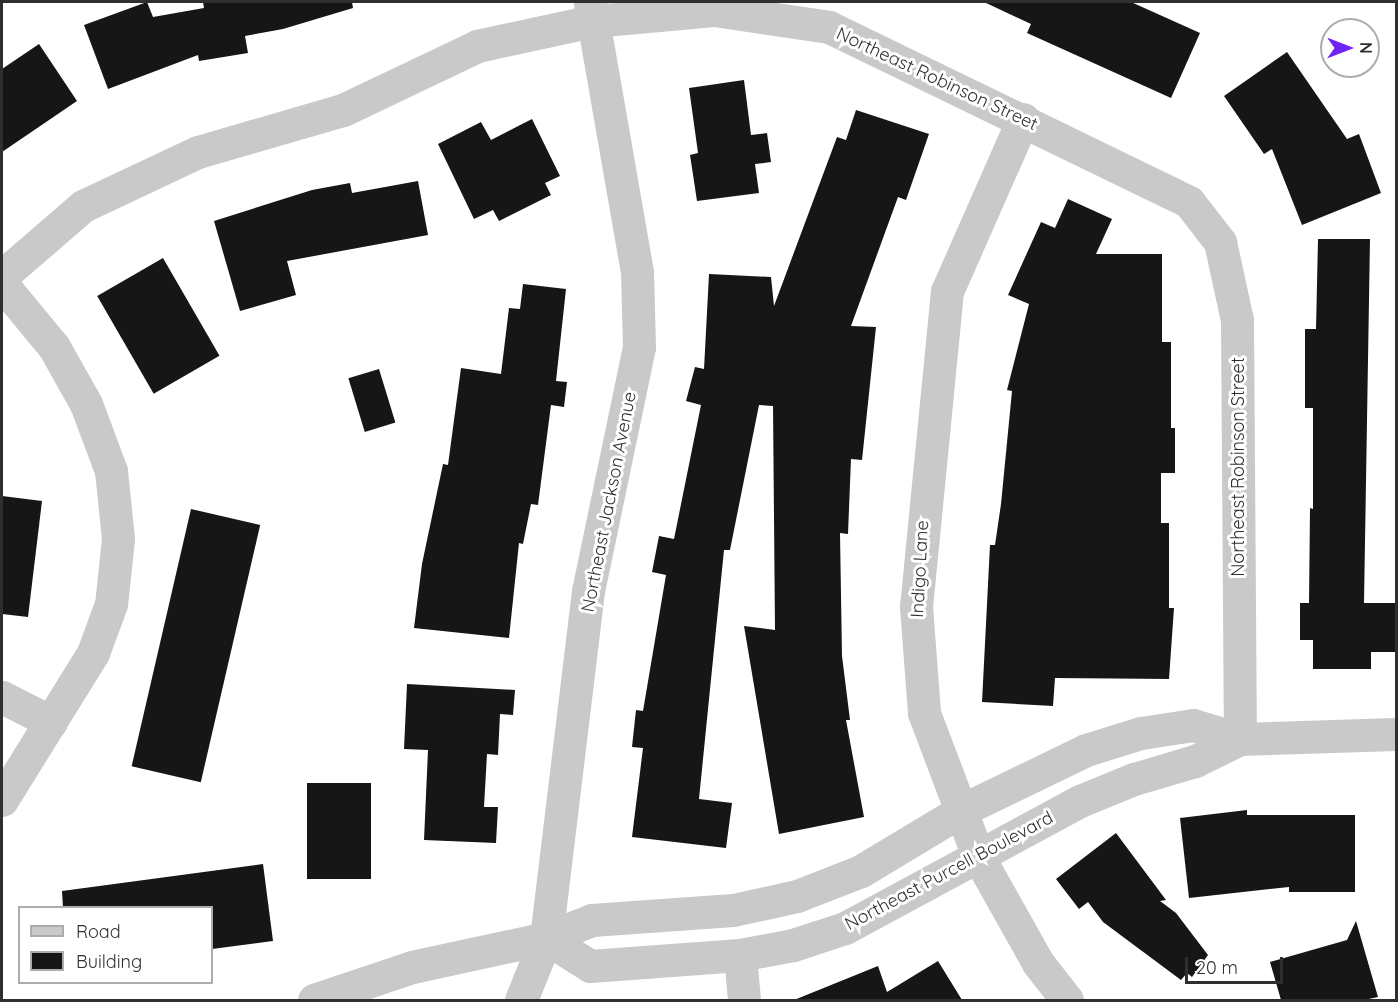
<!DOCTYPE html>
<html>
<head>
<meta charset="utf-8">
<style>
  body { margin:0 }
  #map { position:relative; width:1398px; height:1002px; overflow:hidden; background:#fff; font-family:Quicksand,sans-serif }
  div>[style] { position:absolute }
  .building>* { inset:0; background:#161616; transform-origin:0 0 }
  .minor>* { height:33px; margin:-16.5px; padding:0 16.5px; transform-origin:16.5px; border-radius:16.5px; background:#c9c9c9 }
  .tertiary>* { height:33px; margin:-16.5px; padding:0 16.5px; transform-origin:16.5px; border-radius:16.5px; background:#c9c9c9 }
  span { translate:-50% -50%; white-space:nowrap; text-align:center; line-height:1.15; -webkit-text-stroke:6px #fff; paint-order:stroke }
  .street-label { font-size:18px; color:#2f2f2f }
  .frame { position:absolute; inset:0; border:3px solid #2f2f2f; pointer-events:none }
  .legend { position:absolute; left:18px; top:906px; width:195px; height:78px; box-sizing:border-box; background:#fff; border:2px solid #acacac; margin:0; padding:8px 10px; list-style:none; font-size:18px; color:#2f2f2f }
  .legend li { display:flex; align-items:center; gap:12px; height:30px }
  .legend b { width:30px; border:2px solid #acacac }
  .north { position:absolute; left:1320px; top:18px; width:60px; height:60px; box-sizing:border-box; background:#fff; border:2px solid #acacac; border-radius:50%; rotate:90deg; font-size:16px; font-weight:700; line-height:24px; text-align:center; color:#2f2f2f }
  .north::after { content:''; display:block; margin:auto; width:21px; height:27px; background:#6d24f3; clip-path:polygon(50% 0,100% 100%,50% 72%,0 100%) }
  .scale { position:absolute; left:1185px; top:957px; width:98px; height:27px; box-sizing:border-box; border:3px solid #2f2f2f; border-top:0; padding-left:8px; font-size:18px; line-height:21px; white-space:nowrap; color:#2f2f2f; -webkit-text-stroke:4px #fff; paint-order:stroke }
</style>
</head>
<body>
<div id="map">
  <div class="building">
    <div style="clip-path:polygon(147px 2px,153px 17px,204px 8px,203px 2px,352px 2px,353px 8px,283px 29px,245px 36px,248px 53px,199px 61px,198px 55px,108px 89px,84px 25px)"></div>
    <div style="clip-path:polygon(984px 2px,1131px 2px,1200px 33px,1171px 98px,1027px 33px,1031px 24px)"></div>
    <div style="clip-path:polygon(39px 44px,77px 101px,2px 152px,2px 69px)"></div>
    <div style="clip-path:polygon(1287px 52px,1347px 139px,1359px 134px,1381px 193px,1302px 225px,1272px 149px,1264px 154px,1224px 96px)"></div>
    <div style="clip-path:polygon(744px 80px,751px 135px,767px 133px,771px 162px,755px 164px,759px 193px,697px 201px,690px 155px,698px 153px,689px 88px)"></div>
    <div style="clip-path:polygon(856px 110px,929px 134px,906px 200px,898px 197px,851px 326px,876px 327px,862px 460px,851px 459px,848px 534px,840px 533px,842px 656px,850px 720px,846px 720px,864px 817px,779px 834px,744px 626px,775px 630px,773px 406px,759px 405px,730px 550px,724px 550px,699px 799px,732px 803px,726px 848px,632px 837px,643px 748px,632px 747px,636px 710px,643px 711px,666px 575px,652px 572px,659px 536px,674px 539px,701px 405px,686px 401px,695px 367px,704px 369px,709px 274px,771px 277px,774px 306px,837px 137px,846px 140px)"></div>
    <div style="clip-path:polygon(532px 119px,560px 176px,545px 183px,551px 195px,499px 221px,493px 210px,474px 219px,438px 144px,481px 122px,491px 140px)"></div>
    <div style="clip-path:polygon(418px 181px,428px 235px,287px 261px,296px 295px,240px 311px,214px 221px,312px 190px,350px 183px,352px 193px)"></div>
    <div style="clip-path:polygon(1068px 199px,1112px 219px,1096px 254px,1162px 254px,1162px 342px,1171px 342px,1171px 428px,1175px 428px,1175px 473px,1161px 473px,1161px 523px,1169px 523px,1169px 608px,1174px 608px,1169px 679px,1055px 678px,1053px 706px,982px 702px,990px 545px,995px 545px,1001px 504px,1012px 391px,1007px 390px,1029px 304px,1008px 295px,1041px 222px,1055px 228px)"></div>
    <div style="clip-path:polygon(1318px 239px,1370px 239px,1364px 603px,1396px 603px,1396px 652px,1371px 652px,1371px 669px,1313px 669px,1313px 640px,1300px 640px,1300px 603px,1309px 603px,1310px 508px,1313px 509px,1313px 408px,1305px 408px,1305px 329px,1316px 329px)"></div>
    <div style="left:163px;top:258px;width:113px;height:76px;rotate:60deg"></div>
    <div style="clip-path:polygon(523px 284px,566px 289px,556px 381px,567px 382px,564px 407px,551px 405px,538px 505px,531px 504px,523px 544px,519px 543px,509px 638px,414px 628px,422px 564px,443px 464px,448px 465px,461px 368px,501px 374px,509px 308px,520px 309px)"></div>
    <div style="left:379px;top:369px;width:56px;height:32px;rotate:73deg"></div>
    <div style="clip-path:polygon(2px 496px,42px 501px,28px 617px,2px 614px)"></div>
    <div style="left:191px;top:509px;width:71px;height:264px;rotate:13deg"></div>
    <div style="clip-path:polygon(407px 684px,515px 690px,513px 715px,500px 714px,498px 755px,487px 754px,484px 807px,498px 807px,496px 843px,424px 840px,428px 750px,404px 749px)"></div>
    <div style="left:307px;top:783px;width:64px;height:96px"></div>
    <div style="clip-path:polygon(1247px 810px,1247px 815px,1355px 815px,1355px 892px,1289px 892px,1289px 887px,1189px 898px,1180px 818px)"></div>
    <div style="clip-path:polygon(1116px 833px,1166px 900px,1160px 901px,1176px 913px,1208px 955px,1192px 977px,1187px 973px,1181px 980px,1103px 922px,1088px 902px,1079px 909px,1056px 879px)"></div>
    <div style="clip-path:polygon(263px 864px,273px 941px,212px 949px,212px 908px,63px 908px,62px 891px)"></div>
    <div style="clip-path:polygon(1356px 921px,1378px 997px,1364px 1000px,1281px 1000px,1270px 962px,1347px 940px)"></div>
    <div style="clip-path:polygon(938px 961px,962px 1000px,794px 1000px,878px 966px,887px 992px)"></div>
  </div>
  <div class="minor">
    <div style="left:1023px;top:119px;width:188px;rotate:113.8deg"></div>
    <div style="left:947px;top:291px;width:317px;rotate:95.6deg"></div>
    <div style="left:916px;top:606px;width:107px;rotate:85.7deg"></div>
    <div style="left:924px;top:713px;width:153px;rotate:69.3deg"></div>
    <div style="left:978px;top:856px;width:123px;rotate:60.7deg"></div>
    <div style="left:1038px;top:963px;width:47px;rotate:51.9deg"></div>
    <div style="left:2px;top:276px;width:107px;rotate:-40.8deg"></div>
    <div style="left:83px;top:206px;width:127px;rotate:-25.2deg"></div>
    <div style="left:198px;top:152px;width:151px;rotate:-16.2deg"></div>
    <div style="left:343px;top:110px;width:148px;rotate:-25.5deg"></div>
    <div style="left:477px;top:46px;width:119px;rotate:-12.2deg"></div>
    <div style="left:593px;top:21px;width:121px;rotate:-5.2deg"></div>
    <div style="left:714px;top:10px;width:116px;rotate:8.4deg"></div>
    <div style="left:829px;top:27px;width:400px;rotate:25.9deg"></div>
    <div style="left:1189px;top:202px;width:51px;rotate:52.2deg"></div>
    <div style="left:1220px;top:242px;width:80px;rotate:77.7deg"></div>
    <div style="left:1237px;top:320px;width:419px;rotate:89.6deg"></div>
    <div style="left:2px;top:284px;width:82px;rotate:50.5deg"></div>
    <div style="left:54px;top:347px;width:65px;rotate:60.7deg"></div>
    <div style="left:86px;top:404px;width:72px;rotate:69.5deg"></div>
    <div style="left:111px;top:471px;width:68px;rotate:84.1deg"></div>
    <div style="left:118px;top:539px;width:65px;rotate:96.1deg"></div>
    <div style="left:111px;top:604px;width:52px;rotate:110.2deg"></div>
    <div style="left:93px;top:653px;width:173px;rotate:121.8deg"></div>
    <div style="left:2px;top:697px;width:55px;rotate:27deg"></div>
    <div style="left:740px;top:955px;width:45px;rotate:84.9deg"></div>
    <div style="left:521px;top:1000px;width:67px;rotate:-68deg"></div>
    <div style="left:546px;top:938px;width:350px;rotate:-83.1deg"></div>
    <div style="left:588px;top:591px;width:249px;rotate:-78.2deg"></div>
    <div style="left:639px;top:347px;width:75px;rotate:-91.5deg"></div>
    <div style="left:637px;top:272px;width:274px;rotate:-99.9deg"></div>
  </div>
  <div class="tertiary">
    <div style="left:546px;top:938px;width:52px;rotate:32.5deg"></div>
    <div style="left:590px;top:966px;width:150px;rotate:-4.2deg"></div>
    <div style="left:740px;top:955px;width:54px;rotate:-10.7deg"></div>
    <div style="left:793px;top:945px;width:55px;rotate:-18.1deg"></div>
    <div style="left:845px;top:928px;width:267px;rotate:-28.4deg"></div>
    <div style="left:1080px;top:801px;width:58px;rotate:-22.2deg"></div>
    <div style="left:1134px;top:779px;width:64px;rotate:-16.4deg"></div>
    <div style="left:1195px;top:761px;width:50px;rotate:-26.1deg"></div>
    <div style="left:314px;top:1000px;width:103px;rotate:-18.6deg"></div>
    <div style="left:412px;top:967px;width:137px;rotate:-12.2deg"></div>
    <div style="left:546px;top:938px;width:49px;rotate:-21.4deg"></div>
    <div style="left:592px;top:920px;width:141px;rotate:-4.1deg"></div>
    <div style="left:733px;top:910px;width:66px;rotate:-12.3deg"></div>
    <div style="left:797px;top:896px;width:69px;rotate:-21.3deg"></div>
    <div style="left:861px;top:871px;width:118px;rotate:-31.1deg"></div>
    <div style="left:962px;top:810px;width:138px;rotate:-25.8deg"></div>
    <div style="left:1086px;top:750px;width:58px;rotate:-17.2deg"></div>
    <div style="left:1141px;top:733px;width:53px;rotate:-8.7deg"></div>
    <div style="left:1193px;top:725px;width:49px;rotate:16.6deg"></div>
    <div style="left:1240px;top:739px;width:156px;rotate:-1.8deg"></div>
  </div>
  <div class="street-label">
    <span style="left:937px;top:79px;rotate:25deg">Northeast Robinson Street</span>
    <span style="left:1238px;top:467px;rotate:-90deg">Northeast Robinson Street</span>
    <span style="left:609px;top:502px;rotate:-79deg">Northeast Jackson Avenue</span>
    <span style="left:920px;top:569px;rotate:-87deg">Indigo Lane</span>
    <span style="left:949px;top:871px;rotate:-28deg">Northeast Purcell Boulevard</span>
  </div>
  <div class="frame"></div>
  <ul class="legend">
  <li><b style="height:8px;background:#c9c9c9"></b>Road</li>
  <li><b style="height:16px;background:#161616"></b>Building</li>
  </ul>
  <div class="north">N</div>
  <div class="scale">20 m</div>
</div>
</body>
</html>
